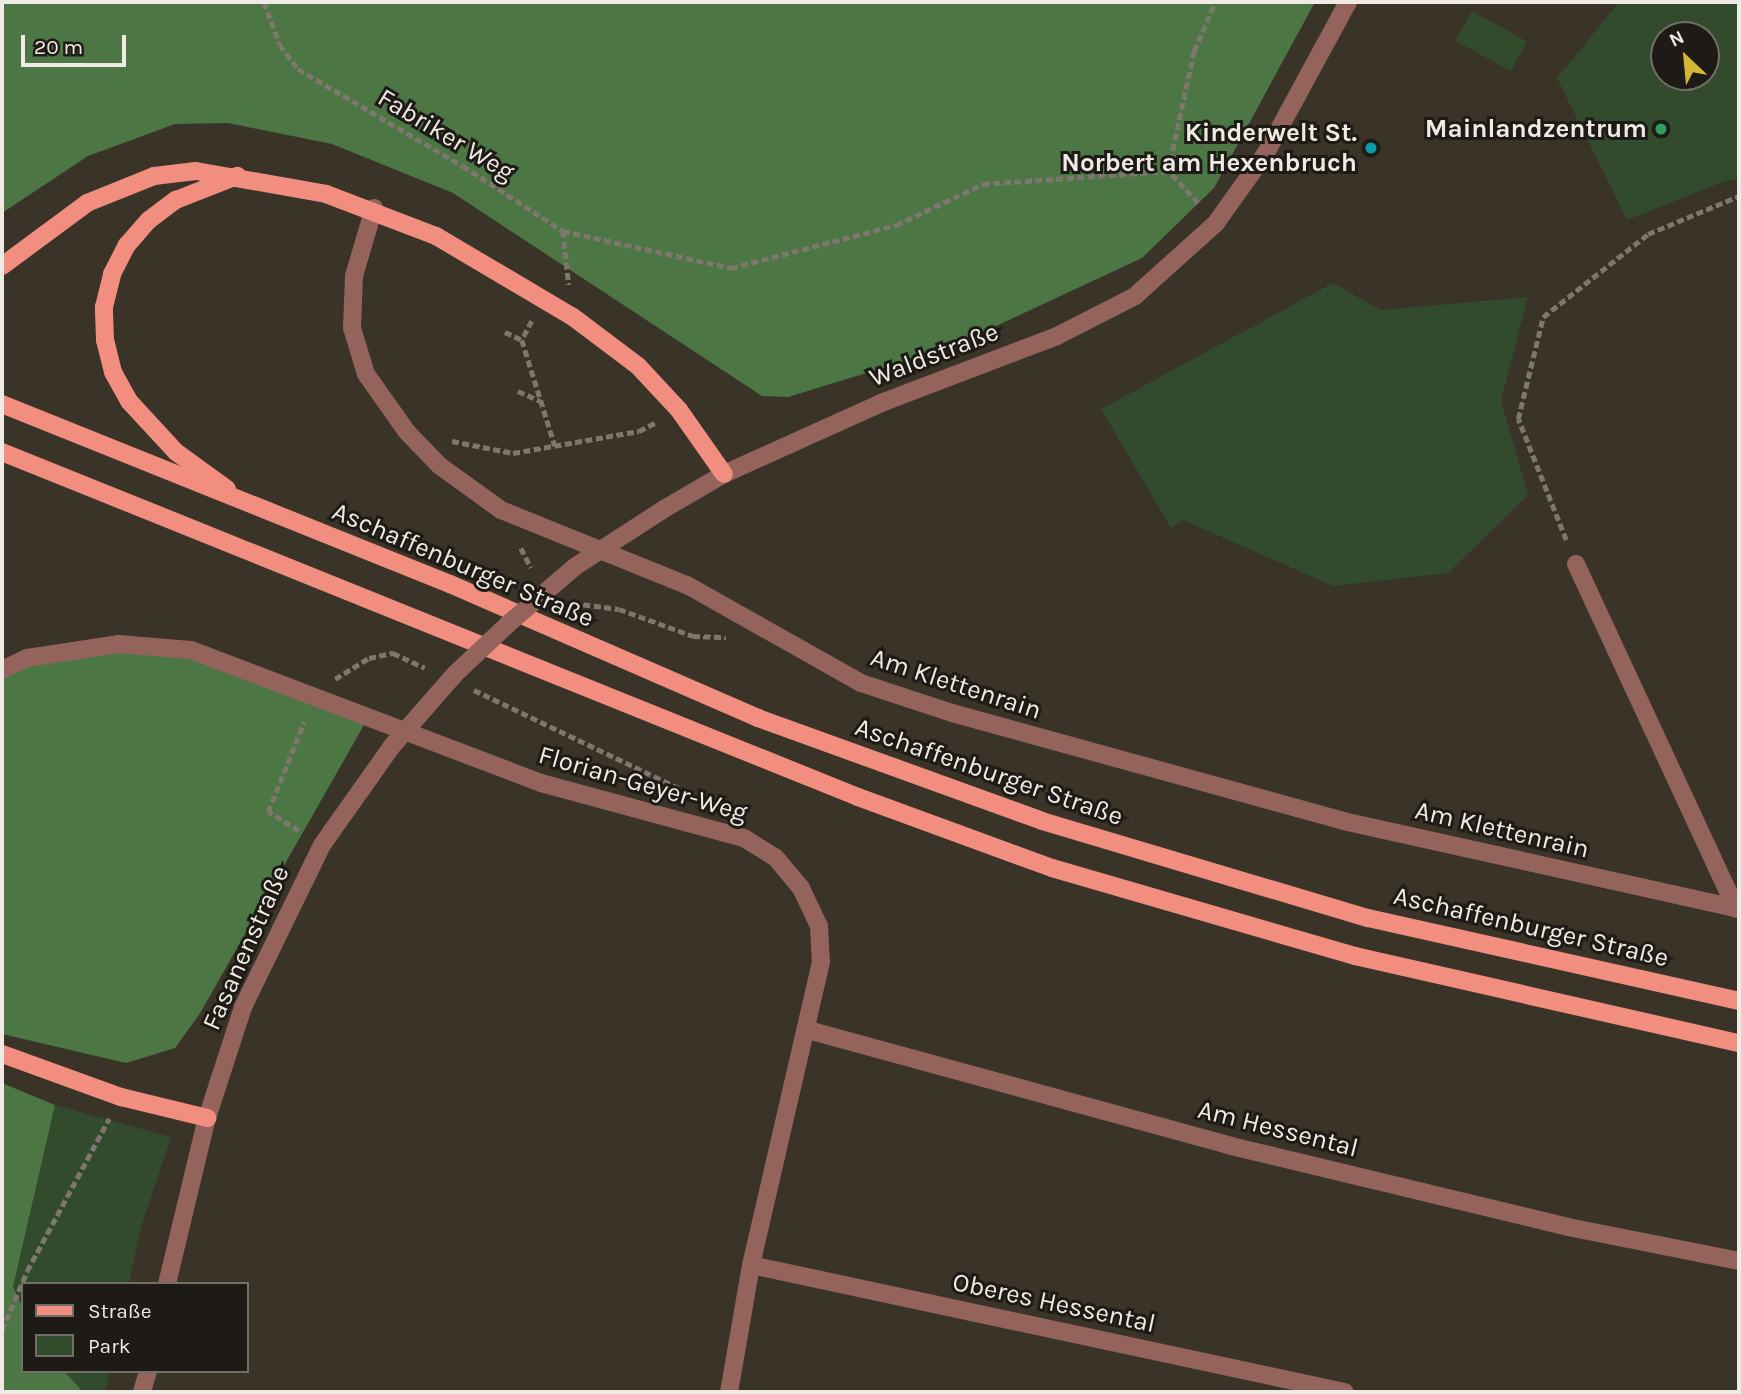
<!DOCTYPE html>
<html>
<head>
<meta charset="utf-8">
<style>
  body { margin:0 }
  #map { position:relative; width:1741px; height:1394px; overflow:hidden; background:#393328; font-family:Karla,sans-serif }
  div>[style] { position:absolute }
  .green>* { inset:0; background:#324b2c; transform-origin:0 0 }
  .forest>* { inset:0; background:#4d7645 }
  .path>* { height:4.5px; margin-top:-2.25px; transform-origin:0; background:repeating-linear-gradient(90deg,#7d776e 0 7px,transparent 0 10.5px) }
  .minor>* { height:18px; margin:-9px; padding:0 9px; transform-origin:9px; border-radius:9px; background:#94635b }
  .major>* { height:18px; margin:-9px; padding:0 9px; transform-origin:9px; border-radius:9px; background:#f28e7f }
  .minor-bridge>* { height:18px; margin:-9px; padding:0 9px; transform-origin:9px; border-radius:9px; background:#94635b }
  .dots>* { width:19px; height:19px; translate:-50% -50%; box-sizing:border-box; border:4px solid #1e1b16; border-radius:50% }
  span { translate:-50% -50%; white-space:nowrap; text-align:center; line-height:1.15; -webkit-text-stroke:6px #1e1b16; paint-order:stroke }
  .poi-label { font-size:26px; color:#efebe4; font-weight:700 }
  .right { translate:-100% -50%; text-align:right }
  .street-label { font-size:26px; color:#efebe4 }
  .frame { position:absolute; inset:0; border:4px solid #efebe4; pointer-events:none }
  .legend { position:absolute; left:21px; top:1282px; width:228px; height:91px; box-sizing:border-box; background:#1e1b16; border:2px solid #726e68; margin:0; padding:9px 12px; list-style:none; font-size:21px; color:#efebe4 }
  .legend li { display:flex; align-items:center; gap:14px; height:35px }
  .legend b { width:35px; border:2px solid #726e68 }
  .north { position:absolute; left:1650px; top:21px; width:70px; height:70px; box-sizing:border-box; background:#1e1b16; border:2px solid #726e68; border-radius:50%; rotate:334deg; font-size:19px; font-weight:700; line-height:28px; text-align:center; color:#efebe4 }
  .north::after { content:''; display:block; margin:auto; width:24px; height:32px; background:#d5b534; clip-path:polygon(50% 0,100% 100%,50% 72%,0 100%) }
  .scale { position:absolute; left:21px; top:35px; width:105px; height:32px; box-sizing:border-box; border:4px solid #efebe4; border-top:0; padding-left:9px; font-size:21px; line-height:24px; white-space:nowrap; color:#efebe4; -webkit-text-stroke:5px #1e1b16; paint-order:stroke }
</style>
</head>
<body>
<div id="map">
  <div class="green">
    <div style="clip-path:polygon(evenodd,1619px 2px,1739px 2px,1739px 179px,1728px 180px,1627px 220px,1557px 78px,1619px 2px,1664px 35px,1706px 35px,1706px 77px,1664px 77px,1664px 35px)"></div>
    <div style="left:1472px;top:11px;width:63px;height:34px;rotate:29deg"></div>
    <div style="clip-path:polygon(1333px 283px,1381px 310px,1528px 297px,1501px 401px,1528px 495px,1448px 573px,1333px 586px,1183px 520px,1171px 528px,1101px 409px)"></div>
    <div style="clip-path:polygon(55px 1105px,171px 1137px,140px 1230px,129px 1284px,23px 1284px,23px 1308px,13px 1287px)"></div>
    <div style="clip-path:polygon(64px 1371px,110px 1371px,105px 1392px,83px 1392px)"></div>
  </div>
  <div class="forest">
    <div style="clip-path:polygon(2px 2px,1315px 2px,1214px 188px,1142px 258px,951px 347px,788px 397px,762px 396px,453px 193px,332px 144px,228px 123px,175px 124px,88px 156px,2px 213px)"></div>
    <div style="clip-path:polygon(118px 644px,191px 650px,368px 718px,199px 1015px,175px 1048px,126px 1063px,2px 1034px,2px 670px)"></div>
    <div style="clip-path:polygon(2px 1083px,55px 1105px,13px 1287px,23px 1308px,23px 1371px,64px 1371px,83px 1392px,2px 1392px)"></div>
  </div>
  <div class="path">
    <div style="left:264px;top:2px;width:46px;rotate:69.6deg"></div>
    <div style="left:280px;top:45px;width:30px;rotate:53deg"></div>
    <div style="left:298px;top:69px;width:191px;rotate:30.5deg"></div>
    <div style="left:463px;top:166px;width:119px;rotate:33deg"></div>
    <div style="left:563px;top:231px;width:54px;rotate:83.7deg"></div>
    <div style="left:1198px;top:203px;width:44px;rotate:-133.2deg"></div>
    <div style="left:1168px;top:171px;width:123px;rotate:-77.8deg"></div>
    <div style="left:1194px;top:51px;width:53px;rotate:-66.8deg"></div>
    <div style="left:563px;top:231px;width:172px;rotate:12.4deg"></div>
    <div style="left:731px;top:268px;width:171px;rotate:-14.6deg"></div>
    <div style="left:896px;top:225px;width:96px;rotate:-25.2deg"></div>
    <div style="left:983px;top:184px;width:185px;rotate:-4deg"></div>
    <div style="left:532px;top:321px;width:21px;rotate:118deg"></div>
    <div style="left:522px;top:340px;width:111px;rotate:72.7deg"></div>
    <div style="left:505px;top:332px;width:19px;rotate:25deg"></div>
    <div style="left:518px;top:391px;width:24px;rotate:24deg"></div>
    <div style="left:452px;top:441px;width:62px;rotate:11.1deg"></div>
    <div style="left:513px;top:453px;width:128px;rotate:-9.9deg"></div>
    <div style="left:639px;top:431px;width:18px;rotate:-27deg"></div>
    <div style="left:1566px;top:540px;width:130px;rotate:-111.6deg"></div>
    <div style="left:1518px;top:419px;width:105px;rotate:-76.2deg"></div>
    <div style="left:1543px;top:317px;width:134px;rotate:-38.3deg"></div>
    <div style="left:1648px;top:234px;width:99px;rotate:-22.7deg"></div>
    <div style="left:521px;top:548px;width:22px;rotate:63deg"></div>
    <div style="left:573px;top:603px;width:46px;rotate:7.4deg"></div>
    <div style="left:619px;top:609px;width:79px;rotate:20deg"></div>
    <div style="left:693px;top:636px;width:33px;rotate:2deg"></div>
    <div style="left:335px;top:679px;width:40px;rotate:-32deg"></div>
    <div style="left:369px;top:658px;width:25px;rotate:-12deg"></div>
    <div style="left:393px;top:653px;width:35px;rotate:25deg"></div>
    <div style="left:474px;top:690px;width:241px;rotate:25.6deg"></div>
    <div style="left:299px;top:831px;width:36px;rotate:-148deg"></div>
    <div style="left:268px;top:812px;width:97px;rotate:-68.2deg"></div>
    <div style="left:2px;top:1330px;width:64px;rotate:-67deg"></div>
    <div style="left:27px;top:1271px;width:173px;rotate:-61.7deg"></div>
  </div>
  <div class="minor">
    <div style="left:374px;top:208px;width:71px;rotate:106.4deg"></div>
    <div style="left:354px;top:276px;width:52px;rotate:92.2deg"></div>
    <div style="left:352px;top:328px;width:48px;rotate:73.1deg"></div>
    <div style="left:366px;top:374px;width:71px;rotate:54.7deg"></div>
    <div style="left:407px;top:432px;width:47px;rotate:45.9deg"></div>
    <div style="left:440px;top:466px;width:75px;rotate:35.8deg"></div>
    <div style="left:501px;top:510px;width:201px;rotate:22deg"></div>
    <div style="left:687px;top:585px;width:200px;rotate:29.4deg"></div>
    <div style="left:861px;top:683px;width:96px;rotate:18.2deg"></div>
    <div style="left:952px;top:713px;width:406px;rotate:15.4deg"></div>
    <div style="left:1343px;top:821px;width:406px;rotate:12.5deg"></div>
    <div style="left:664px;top:509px;width:69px;rotate:-30.3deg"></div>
    <div style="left:724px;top:474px;width:172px;rotate:-24.3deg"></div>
    <div style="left:881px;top:403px;width:188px;rotate:-20.8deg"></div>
    <div style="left:1057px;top:336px;width:88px;rotate:-27.1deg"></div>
    <div style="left:1135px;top:296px;width:109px;rotate:-42deg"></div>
    <div style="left:1216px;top:223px;width:86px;rotate:-54.5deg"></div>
    <div style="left:1266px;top:153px;width:172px;rotate:-61.5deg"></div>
    <div style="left:1576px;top:564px;width:380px;rotate:65.1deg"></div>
    <div style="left:2px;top:670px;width:28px;rotate:-26deg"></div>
    <div style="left:27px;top:658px;width:92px;rotate:-8.7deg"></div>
    <div style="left:118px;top:644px;width:73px;rotate:4.7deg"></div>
    <div style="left:191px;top:650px;width:374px;rotate:20.8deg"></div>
    <div style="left:541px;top:783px;width:210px;rotate:15.2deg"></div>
    <div style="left:744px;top:838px;width:36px;rotate:32deg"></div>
    <div style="left:775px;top:857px;width:40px;rotate:50deg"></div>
    <div style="left:801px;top:888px;width:42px;rotate:64.7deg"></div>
    <div style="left:819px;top:926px;width:36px;rotate:87deg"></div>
    <div style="left:821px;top:962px;width:311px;rotate:103deg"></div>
    <div style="left:751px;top:1265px;width:129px;rotate:99.8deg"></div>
    <div style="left:808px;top:1030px;width:439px;rotate:15.3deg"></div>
    <div style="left:1231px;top:1146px;width:347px;rotate:13.5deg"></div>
    <div style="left:1568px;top:1227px;width:174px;rotate:11.2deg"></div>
    <div style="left:751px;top:1265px;width:607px;rotate:12.07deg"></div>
    <div style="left:167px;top:1284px;width:171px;rotate:-76.5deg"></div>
    <div style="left:207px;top:1118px;width:117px;rotate:-72deg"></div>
    <div style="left:243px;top:1007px;width:180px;rotate:-64deg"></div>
    <div style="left:322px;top:845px;width:67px;rotate:-54.7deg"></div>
    <div style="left:142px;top:1392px;width:22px;rotate:-74deg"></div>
  </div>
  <div class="major">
    <div style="left:2px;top:266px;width:106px;rotate:-36.5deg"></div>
    <div style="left:87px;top:203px;width:72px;rotate:-21.9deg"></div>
    <div style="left:154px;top:176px;width:42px;rotate:-6.8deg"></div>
    <div style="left:196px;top:171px;width:132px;rotate:10deg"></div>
    <div style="left:326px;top:194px;width:118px;rotate:20.9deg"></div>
    <div style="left:436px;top:236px;width:159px;rotate:30.6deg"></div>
    <div style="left:573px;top:317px;width:81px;rotate:37deg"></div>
    <div style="left:638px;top:366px;width:60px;rotate:47deg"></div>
    <div style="left:679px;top:410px;width:78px;rotate:54.9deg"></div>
    <div style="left:2px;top:404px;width:483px;rotate:21.9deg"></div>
    <div style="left:450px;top:584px;width:336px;rotate:23.5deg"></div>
    <div style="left:758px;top:718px;width:302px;rotate:19.9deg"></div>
    <div style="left:1042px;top:821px;width:340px;rotate:16.6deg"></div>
    <div style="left:1368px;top:918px;width:380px;rotate:12.6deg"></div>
    <div style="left:2px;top:452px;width:923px;rotate:21.95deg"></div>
    <div style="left:858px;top:797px;width:207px;rotate:20.1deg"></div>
    <div style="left:1052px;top:868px;width:316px;rotate:16.2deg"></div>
    <div style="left:1355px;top:956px;width:394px;rotate:12.8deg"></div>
    <div style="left:227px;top:489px;width:63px;rotate:-144deg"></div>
    <div style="left:176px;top:452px;width:69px;rotate:-132.7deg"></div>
    <div style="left:129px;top:401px;width:33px;rotate:-119deg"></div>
    <div style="left:113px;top:372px;width:33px;rotate:-104deg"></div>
    <div style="left:105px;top:340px;width:33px;rotate:-92deg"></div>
    <div style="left:104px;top:307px;width:34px;rotate:-76deg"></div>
    <div style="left:112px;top:274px;width:33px;rotate:-63deg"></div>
    <div style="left:127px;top:245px;width:33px;rotate:-49deg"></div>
    <div style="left:149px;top:220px;width:34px;rotate:-37deg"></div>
    <div style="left:176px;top:200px;width:66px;rotate:-21.5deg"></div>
    <div style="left:2px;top:1054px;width:127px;rotate:19.9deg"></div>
    <div style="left:121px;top:1097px;width:89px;rotate:13.7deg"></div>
  </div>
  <div class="minor-bridge">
    <div style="left:361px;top:790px;width:54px;rotate:-54.8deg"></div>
    <div style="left:392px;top:746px;width:96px;rotate:-48.8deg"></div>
    <div style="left:455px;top:674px;width:73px;rotate:-43.3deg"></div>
    <div style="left:508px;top:624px;width:89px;rotate:-40.5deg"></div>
    <div style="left:576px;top:566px;width:105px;rotate:-32.9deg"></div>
  </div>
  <div class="dots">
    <div style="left:1661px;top:129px;background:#2e9e5b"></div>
    <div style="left:1371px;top:148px;background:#0f9aa8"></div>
  </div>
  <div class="poi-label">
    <span class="right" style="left:1647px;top:129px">Mainlandzentrum</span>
    <span class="right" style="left:1357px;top:148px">Kinderwelt St.<br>Norbert am Hexenbruch</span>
  </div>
  <div class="street-label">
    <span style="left:446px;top:135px;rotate:31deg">Fabriker Weg</span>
    <span style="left:934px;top:355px;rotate:-21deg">Waldstraße</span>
    <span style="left:463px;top:565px;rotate:23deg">Aschaffenburger Straße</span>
    <span style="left:956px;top:684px;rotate:18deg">Am Klettenrain</span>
    <span style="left:989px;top:772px;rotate:19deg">Aschaffenburger Straße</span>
    <span style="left:643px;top:784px;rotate:16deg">Florian-Geyer-Weg</span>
    <span style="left:1502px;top:830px;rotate:13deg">Am Klettenrain</span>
    <span style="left:1531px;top:927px;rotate:13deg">Aschaffenburger Straße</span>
    <span style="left:246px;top:948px;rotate:-66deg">Fasanenstraße</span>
    <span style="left:1278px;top:1129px;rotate:14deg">Am Hessental</span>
    <span style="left:1054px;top:1303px;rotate:12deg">Oberes Hessental</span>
  </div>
  <div class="frame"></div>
  <ul class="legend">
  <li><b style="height:9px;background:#f28e7f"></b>Straße</li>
  <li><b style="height:19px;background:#324b2c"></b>Park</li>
  </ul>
  <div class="north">N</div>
  <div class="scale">20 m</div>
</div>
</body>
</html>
